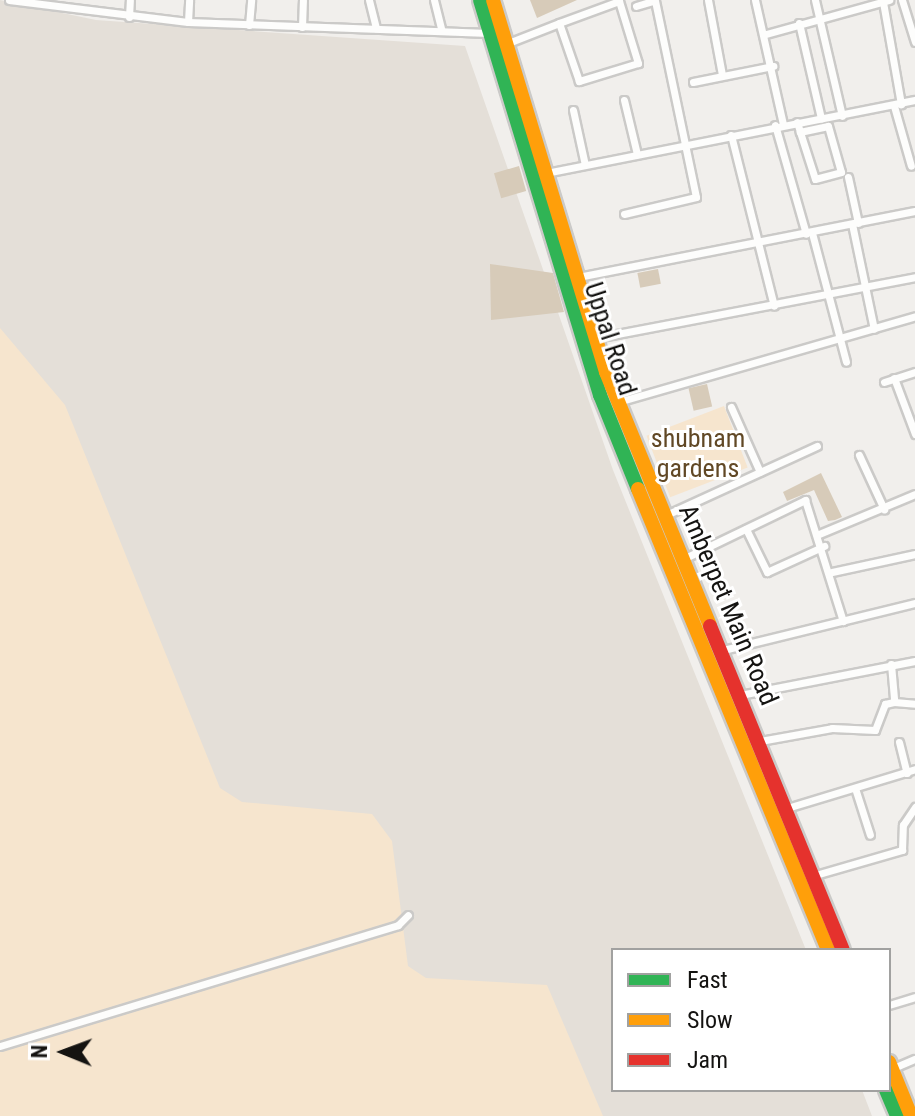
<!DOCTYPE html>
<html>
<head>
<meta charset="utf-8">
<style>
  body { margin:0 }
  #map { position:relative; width:915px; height:1116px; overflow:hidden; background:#f1efec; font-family:"Roboto Condensed",sans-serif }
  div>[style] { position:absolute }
  .built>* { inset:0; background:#e4dfd8 }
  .green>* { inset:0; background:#f6e5ce; transform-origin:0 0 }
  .building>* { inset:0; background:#d7cbb9; transform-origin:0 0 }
  .roads { filter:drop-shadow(2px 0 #cbcac8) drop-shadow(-2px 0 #cbcac8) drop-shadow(0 2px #cbcac8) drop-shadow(0 -2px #cbcac8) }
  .street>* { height:7px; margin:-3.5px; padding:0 3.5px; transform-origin:3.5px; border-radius:3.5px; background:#fdfdfc }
  .fast>* { height:14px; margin:-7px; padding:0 7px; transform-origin:7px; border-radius:7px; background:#30b455 }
  .slow>* { height:14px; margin:-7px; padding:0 7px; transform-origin:7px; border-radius:7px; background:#ff9f0a }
  .jam>* { height:14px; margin:-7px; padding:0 7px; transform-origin:7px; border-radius:7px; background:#e5322d }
  span { translate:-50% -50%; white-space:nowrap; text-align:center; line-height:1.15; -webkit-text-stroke:6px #fff; paint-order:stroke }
  .street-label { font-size:26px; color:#141311 }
  .park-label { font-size:26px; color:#614825 }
  .legend { position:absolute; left:611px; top:948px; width:280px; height:144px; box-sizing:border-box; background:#fff; border:2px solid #a1a1a0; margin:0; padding:10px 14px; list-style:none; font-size:24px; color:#141311 }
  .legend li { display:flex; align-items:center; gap:16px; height:40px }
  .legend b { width:40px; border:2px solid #a1a1a0 }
  .north { position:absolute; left:24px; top:1012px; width:80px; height:80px; -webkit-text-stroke:6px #fff; paint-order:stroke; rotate:271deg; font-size:22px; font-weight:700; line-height:32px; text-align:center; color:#141311 }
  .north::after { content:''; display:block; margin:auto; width:28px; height:36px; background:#141311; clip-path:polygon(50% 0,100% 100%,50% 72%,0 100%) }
</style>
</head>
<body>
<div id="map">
  <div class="built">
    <div style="clip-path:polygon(0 0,96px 20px,465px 46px,613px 470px,806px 950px,613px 950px,613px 1090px,862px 1090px,872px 1116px,0 1116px)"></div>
  </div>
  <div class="green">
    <div style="clip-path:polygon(0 328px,65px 405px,220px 788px,242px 802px,372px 814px,392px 841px,408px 966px,426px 978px,547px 985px,603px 1116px,0 1116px)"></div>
    <div style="left:724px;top:406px;width:66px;height:83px;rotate:69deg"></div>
  </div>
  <div class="building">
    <div style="clip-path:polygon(530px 0,577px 0,537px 18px)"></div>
    <div style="left:519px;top:166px;width:26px;height:26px;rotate:74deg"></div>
    <div style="clip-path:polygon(490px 264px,553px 273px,564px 312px,491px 320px)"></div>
    <div style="left:658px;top:269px;width:15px;height:21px;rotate:79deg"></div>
    <div style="left:707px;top:384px;width:23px;height:19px;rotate:77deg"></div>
    <div style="clip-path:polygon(821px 473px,842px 517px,835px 520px,828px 521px,814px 490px,787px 501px,783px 492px)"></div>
  </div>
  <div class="roads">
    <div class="street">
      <div style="left:9px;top:0;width:180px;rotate:7deg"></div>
      <div style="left:188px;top:22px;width:301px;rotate:2.1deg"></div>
      <div style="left:369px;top:0;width:29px;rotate:76deg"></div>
      <div style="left:434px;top:0;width:32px;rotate:76deg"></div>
      <div style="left:708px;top:0;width:76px;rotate:79.4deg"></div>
      <div style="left:755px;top:0;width:127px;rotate:77.3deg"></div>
      <div style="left:815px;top:0;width:119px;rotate:76.9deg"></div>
      <div style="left:902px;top:0;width:44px;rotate:72.8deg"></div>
      <div style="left:883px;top:2px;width:104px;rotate:80deg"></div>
      <div style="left:636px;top:6px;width:17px;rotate:-17deg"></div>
      <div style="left:129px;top:17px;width:17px;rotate:-87deg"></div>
      <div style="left:188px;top:22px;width:22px;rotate:-87deg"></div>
      <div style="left:799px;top:23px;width:98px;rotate:77deg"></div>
      <div style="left:249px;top:25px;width:25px;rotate:-85deg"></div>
      <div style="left:302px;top:27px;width:27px;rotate:-88deg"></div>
      <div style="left:766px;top:34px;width:128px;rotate:-15.5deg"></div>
      <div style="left:508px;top:43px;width:55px;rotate:-21.4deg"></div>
      <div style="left:559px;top:23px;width:64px;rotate:-20.1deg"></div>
      <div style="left:619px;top:1px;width:65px;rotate:73deg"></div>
      <div style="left:638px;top:63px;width:62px;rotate:163deg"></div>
      <div style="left:579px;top:81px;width:61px;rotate:-109deg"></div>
      <div style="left:693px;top:82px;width:82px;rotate:-11.3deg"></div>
      <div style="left:624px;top:100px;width:56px;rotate:76.5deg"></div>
      <div style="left:894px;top:106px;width:62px;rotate:74.2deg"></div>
      <div style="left:573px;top:110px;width:56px;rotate:77.7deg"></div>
      <div style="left:797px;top:122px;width:10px;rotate:73deg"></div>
      <div style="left:800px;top:132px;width:49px;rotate:72.3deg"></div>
      <div style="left:815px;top:179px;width:27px;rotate:-15deg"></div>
      <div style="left:841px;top:172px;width:48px;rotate:-105.8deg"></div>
      <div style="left:828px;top:126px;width:29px;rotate:168deg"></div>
      <div style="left:775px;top:125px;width:113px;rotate:74.1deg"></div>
      <div style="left:731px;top:135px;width:176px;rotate:75.9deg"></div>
      <div style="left:546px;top:173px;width:376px;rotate:-11.2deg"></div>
      <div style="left:848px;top:177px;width:47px;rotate:77.7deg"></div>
      <div style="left:624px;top:214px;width:74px;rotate:-13.3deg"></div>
      <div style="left:696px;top:197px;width:201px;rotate:-101.8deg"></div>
      <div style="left:852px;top:224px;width:107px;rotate:78.2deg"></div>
      <div style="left:812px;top:233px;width:133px;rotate:75.2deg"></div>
      <div style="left:578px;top:277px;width:343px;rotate:-11.1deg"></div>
      <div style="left:596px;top:338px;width:325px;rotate:-10.8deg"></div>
      <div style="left:894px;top:378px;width:60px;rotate:69.4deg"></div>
      <div style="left:884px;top:382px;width:33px;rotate:-18deg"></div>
      <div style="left:618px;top:402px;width:309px;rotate:-16.1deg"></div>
      <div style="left:731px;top:407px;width:71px;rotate:66deg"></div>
      <div style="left:859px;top:455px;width:60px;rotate:65.2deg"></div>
      <div style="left:666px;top:515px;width:166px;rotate:-24.6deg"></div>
      <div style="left:746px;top:529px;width:48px;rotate:64deg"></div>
      <div style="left:767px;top:572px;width:63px;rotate:-24.5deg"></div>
      <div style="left:819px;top:534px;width:104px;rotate:-22.6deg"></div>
      <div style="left:683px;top:559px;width:136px;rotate:-25.8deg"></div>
      <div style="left:805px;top:500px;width:127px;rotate:72.6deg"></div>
      <div style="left:832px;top:572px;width:85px;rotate:-12.2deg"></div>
      <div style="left:719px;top:651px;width:202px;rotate:-13.8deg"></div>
      <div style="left:891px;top:664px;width:38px;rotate:85deg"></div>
      <div style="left:894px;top:702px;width:21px;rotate:5deg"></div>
      <div style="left:740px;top:695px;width:178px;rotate:-11deg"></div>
      <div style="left:760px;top:741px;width:73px;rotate:-10.2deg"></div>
      <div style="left:832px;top:728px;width:43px;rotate:2.7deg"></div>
      <div style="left:875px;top:730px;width:28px;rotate:-69deg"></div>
      <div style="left:885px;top:704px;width:9px;rotate:-13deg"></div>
      <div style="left:899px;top:742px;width:32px;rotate:76deg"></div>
      <div style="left:855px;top:788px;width:49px;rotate:72.3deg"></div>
      <div style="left:787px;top:808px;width:134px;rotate:-16.9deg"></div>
      <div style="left:812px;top:876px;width:94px;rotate:-16.1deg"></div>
      <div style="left:902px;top:850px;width:25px;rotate:-88deg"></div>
      <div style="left:903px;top:825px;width:22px;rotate:-56deg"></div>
      <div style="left:889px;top:1005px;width:27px;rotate:-17deg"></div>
      <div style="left:0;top:1046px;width:416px;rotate:-16.9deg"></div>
      <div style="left:398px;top:925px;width:14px;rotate:-45deg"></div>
      <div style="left:891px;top:1069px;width:26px;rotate:-23deg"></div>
    </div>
    <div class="fast">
      <div style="left:480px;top:0;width:413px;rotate:73.1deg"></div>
      <div style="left:600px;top:395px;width:101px;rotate:68deg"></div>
      <div style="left:886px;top:1090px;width:28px;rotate:67deg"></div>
    </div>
    <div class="slow">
      <div style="left:493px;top:0;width:389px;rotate:73.1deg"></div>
      <div style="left:606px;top:372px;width:274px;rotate:67.7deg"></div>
      <div style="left:638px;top:489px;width:499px;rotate:67.6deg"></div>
      <div style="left:889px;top:1062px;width:58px;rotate:67.8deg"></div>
    </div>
    <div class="jam">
      <div style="left:710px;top:626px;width:350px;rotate:67.7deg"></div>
    </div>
  </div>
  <div class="street-label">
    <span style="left:610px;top:339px;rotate:72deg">Uppal Road</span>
    <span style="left:728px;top:605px;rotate:67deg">Amberpet Main Road</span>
  </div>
  <div class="park-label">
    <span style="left:698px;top:454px">shubnam<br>gardens</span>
  </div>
  <ul class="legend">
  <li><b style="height:10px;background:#30b455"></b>Fast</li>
  <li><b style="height:10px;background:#ff9f0a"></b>Slow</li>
  <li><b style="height:10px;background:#e5322d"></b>Jam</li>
  </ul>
  <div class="north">N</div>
</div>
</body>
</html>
